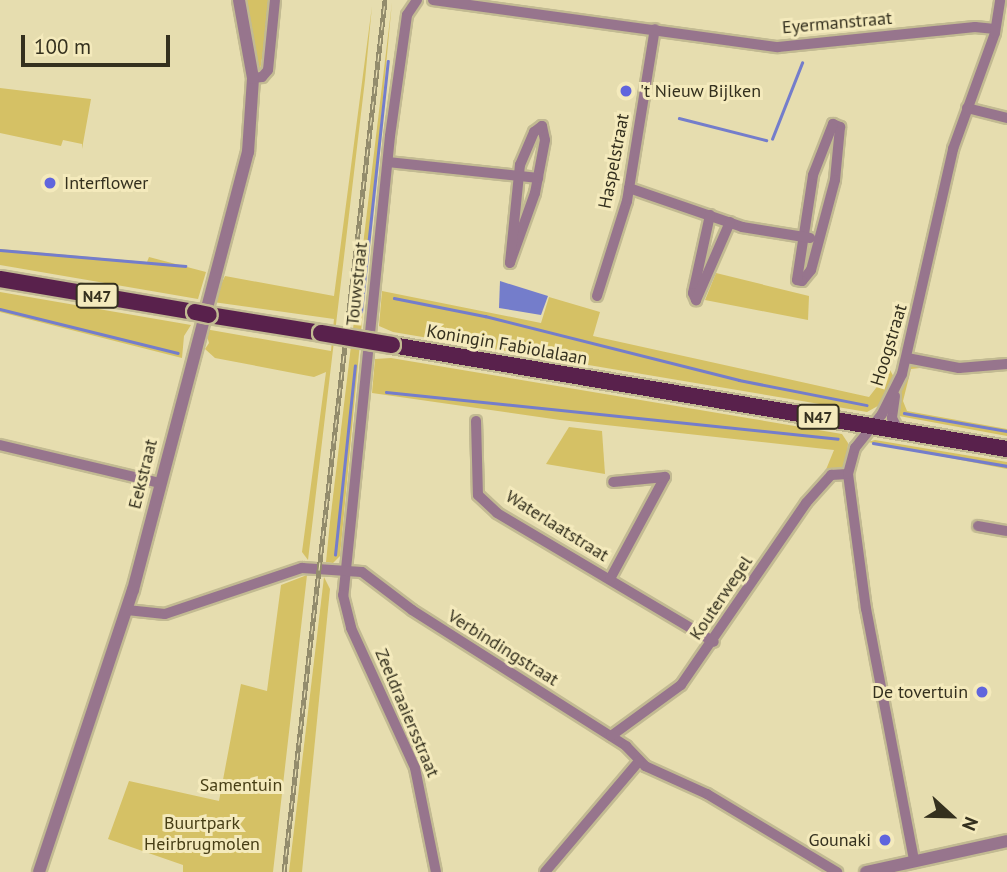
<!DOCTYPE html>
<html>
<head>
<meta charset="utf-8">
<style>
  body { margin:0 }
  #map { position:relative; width:1007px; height:872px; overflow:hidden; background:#e6ddaf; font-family:"PT Sans",sans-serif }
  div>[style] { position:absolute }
  .green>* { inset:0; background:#d5c165 }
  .water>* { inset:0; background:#747dcb }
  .stream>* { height:2.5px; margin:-1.25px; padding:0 1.25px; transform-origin:1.25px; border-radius:1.25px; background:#747dcb }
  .roads { filter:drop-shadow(2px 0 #c2ba92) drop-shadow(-2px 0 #c2ba92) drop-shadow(0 2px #c2ba92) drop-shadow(0 -2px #c2ba92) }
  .minor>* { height:10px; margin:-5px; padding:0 5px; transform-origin:5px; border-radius:5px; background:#97758d }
  .tertiary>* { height:12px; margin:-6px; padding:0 6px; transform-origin:6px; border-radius:6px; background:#97758d }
  .primary>* { height:16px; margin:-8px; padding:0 8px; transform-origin:8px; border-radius:8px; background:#59214c }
  .rail>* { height:5px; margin-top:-2.5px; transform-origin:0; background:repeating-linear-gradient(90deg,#f4eabc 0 8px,#938c6c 0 16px); box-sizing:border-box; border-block:2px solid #938c6c }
  .bridges { filter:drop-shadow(2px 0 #c2ba92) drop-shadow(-2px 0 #c2ba92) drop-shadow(0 2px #c2ba92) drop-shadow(0 -2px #c2ba92) }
  .primary-bridge>* { height:16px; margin:-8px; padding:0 8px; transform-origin:8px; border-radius:8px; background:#59214c }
  .dots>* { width:19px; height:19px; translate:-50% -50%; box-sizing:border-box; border:4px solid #f4eabc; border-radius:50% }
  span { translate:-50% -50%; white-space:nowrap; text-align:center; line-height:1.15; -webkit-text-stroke:6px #f4eabc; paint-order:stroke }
  .shield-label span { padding:2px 5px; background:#f4eabc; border:2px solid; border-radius:5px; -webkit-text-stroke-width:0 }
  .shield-label { font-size:16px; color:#34301e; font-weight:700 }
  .street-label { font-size:18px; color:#34301e }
  .poi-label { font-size:18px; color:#34301e }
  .left { translate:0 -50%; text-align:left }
  .right { translate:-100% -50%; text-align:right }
  .park-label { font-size:18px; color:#473e15 }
  .north { position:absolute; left:916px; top:781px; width:70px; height:70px; -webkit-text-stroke:5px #f4eabc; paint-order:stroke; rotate:112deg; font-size:19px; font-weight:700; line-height:28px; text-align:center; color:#34301e }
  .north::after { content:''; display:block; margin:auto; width:24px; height:32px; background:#34301e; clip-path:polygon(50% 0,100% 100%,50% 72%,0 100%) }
  .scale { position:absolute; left:21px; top:35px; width:149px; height:32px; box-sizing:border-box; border:4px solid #34301e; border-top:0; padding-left:9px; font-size:21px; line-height:24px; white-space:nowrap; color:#34301e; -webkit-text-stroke:5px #f4eabc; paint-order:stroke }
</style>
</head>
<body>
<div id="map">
  <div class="green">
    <div style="clip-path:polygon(244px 0,271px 0,260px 71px,256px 69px)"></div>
    <div style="clip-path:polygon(392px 2px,340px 556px,333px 563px,326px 562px,330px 522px)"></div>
    <div style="clip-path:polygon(372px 6px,365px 80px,308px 560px,302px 552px,326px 372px,314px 377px,215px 358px,205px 349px,209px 343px,205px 329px,331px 351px,334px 319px,213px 302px,225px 276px,334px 296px)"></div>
    <div style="clip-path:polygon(0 88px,91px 99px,82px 149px,82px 144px,63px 140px,61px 146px,0 133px)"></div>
    <div style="clip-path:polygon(0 249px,147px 262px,149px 257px,206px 272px,198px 299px,0 265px)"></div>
    <div style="clip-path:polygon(716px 273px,809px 296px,808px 320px,705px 300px)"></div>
    <div style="clip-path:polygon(382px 291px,541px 323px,549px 297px,600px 312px,593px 336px,869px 397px,890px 370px,895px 379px,885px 402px,867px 412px,393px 332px,379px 326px)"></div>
    <div style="clip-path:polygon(0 292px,191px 325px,184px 336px,182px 358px,0 312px)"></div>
    <div style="clip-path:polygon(391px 358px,842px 434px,848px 443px,847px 461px,843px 468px,825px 472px,834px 450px,560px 420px,372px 393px,375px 359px)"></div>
    <div style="clip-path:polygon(912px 363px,920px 368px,911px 369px,903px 401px,907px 411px,1007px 429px,1007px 436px,899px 416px,895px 405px)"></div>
    <div style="clip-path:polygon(569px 427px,602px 431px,605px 474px,546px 464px)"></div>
    <div style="clip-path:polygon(875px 440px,1007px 462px,1007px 469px,868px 442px)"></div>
    <div style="clip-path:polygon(307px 575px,273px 872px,183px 872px,183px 865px,108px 839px,129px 781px,219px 801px,241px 684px,267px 691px,281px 585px)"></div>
    <div style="clip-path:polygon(324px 577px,330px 589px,302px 872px,289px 872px)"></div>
  </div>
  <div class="water">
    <div style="clip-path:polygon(500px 281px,548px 296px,541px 315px,499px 308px)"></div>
  </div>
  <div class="stream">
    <div style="left:679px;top:118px;width:90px;rotate:14.2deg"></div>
    <div style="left:772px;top:139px;width:82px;rotate:-68.5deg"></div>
    <div style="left:0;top:250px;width:186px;rotate:4.9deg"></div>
    <div style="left:394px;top:298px;width:93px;rotate:11.2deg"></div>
    <div style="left:485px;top:316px;width:262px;rotate:14.1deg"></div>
    <div style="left:739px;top:380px;width:130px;rotate:11.1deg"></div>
    <div style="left:0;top:309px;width:183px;rotate:13.9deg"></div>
    <div style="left:361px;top:312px;width:252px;rotate:-83.9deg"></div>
    <div style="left:386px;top:392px;width:454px;rotate:5.9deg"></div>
    <div style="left:904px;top:413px;width:105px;rotate:9.9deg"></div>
    <div style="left:873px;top:443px;width:136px;rotate:9.7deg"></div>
    <div style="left:335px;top:555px;width:190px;rotate:-84deg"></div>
  </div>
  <div class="roads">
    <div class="minor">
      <div style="left:417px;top:0;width:18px;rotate:124deg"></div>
      <div style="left:407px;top:15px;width:122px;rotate:98deg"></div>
      <div style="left:390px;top:136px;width:461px;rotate:95.8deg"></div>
      <div style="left:343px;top:595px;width:34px;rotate:76deg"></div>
      <div style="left:351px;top:628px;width:154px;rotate:65.4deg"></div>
      <div style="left:415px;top:768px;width:106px;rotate:78.6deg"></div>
      <div style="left:433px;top:0;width:348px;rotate:7.8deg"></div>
      <div style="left:778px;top:47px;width:198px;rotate:-5.8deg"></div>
      <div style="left:975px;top:27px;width:20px;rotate:6deg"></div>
      <div style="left:253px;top:78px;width:9px;rotate:-6deg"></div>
      <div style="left:262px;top:77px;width:9px;rotate:-49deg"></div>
      <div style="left:268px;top:70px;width:70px;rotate:-84.3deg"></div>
      <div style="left:967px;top:108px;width:41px;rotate:14deg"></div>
      <div style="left:833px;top:124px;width:8px;rotate:23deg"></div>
      <div style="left:840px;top:127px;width:53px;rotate:95.4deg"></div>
      <div style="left:835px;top:180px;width:93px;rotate:104.9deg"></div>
      <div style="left:811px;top:270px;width:14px;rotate:129deg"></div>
      <div style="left:802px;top:281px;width:5px;rotate:-169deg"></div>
      <div style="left:797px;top:280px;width:106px;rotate:-81.3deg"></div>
      <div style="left:813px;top:175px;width:55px;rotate:-68.6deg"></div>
      <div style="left:542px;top:126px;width:14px;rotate:78deg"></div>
      <div style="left:545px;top:140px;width:54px;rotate:100.7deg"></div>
      <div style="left:535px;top:193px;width:74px;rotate:109.7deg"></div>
      <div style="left:510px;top:263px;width:99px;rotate:-84.2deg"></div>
      <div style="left:520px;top:165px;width:36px;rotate:-67deg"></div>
      <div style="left:534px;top:132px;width:10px;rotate:-37deg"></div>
      <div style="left:388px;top:162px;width:151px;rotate:6.1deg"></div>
      <div style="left:629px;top:188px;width:120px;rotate:19deg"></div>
      <div style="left:742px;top:227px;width:69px;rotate:9.2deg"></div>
      <div style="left:710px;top:215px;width:80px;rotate:102.3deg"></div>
      <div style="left:693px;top:293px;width:8px;rotate:67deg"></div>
      <div style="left:696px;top:300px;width:85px;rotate:-66.4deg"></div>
      <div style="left:597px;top:296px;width:100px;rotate:-72.5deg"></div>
      <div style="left:627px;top:201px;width:174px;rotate:-80.8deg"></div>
      <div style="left:907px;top:358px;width:53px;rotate:10.9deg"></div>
      <div style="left:959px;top:368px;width:48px;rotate:-4.8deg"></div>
      <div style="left:895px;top:396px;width:22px;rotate:98deg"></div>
      <div style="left:892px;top:418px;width:15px;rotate:62deg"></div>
      <div style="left:476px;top:421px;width:74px;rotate:88.5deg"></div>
      <div style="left:478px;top:495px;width:26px;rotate:43deg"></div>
      <div style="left:497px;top:513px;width:252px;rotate:30.7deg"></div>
      <div style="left:0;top:445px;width:163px;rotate:13.4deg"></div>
      <div style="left:978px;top:526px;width:29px;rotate:10deg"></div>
      <div style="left:610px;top:579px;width:116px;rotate:-61.7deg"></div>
      <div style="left:665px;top:477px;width:52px;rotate:174.5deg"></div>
      <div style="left:127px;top:610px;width:38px;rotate:6deg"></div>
      <div style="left:165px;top:614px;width:145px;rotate:-18.6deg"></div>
      <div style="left:302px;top:568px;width:60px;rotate:3.8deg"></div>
      <div style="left:362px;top:572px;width:63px;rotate:37.2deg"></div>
      <div style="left:412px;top:610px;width:254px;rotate:32.4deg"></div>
      <div style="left:626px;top:746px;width:28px;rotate:46deg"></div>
      <div style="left:645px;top:766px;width:68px;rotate:24.3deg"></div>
      <div style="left:707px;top:794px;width:152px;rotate:31deg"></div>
      <div style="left:611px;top:736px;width:87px;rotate:-36.1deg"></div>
      <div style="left:681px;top:685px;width:221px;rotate:-55.5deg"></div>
      <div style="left:806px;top:503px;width:38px;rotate:-48deg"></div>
      <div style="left:831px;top:475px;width:17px;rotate:-3deg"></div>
      <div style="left:914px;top:860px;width:256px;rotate:-100.8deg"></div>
      <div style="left:866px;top:609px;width:136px;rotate:-97.6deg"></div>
      <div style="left:848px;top:474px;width:27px;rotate:-75deg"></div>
      <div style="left:855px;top:448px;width:43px;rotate:-51.5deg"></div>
      <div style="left:882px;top:414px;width:45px;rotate:-63.4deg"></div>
      <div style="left:902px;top:374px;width:231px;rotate:-77.2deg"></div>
      <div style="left:953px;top:149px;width:123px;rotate:-70.1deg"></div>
      <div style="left:995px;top:33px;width:33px;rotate:-81deg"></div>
      <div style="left:545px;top:872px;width:145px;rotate:-49.7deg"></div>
    </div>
    <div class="tertiary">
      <div style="left:39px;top:872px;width:297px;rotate:-71.6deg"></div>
      <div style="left:133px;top:590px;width:453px;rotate:-75.3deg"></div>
      <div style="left:248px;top:152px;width:74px;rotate:-86.1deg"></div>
      <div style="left:253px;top:78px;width:79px;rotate:-100.2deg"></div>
      <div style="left:866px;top:872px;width:144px;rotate:-12.4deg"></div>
    </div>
    <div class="primary">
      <div style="left:0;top:279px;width:198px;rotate:9.6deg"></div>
      <div style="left:209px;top:315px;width:113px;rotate:9.1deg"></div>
      <div style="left:392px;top:345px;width:624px;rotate:9.6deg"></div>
    </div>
  </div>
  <div class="rail">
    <div style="left:284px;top:872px;width:878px;rotate:-83.39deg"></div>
  </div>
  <div class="bridges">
    <div class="primary-bridge">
      <div style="left:195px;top:312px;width:14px;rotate:12deg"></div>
      <div style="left:321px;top:333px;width:72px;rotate:9.6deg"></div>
    </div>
  </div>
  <div class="dots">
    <div style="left:626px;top:91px;background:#6065dd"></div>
    <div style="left:50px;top:183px;background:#6065dd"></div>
    <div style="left:982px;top:692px;background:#6065dd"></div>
    <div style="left:885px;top:840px;background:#6065dd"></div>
  </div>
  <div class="shield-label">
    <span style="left:97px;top:296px">N47</span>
    <span style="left:818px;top:417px">N47</span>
  </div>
  <div class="street-label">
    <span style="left:837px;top:23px;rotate:-5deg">Eyermanstraat</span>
    <span style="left:614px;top:161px;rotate:-79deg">Haspelstraat</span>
    <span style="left:357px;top:284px;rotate:-84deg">Touwstraat</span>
    <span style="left:507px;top:345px;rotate:10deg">Koningin Fabiolalaan</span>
    <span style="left:889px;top:345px;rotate:-73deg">Hoogstraat</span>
    <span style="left:143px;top:474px;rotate:-76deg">Eekstraat</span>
    <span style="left:557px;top:526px;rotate:32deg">Waterlaatstraat</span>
    <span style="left:721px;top:598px;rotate:-56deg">Kouterwegel</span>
    <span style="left:503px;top:648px;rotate:32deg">Verbindingstraat</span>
    <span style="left:407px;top:713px;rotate:67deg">Zeeldraaiersstraat</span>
  </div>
  <div class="poi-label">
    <span class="left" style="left:640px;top:91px">'t Nieuw Bijlken</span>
    <span class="left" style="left:64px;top:183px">Interflower</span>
    <span class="right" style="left:968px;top:692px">De tovertuin</span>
    <span class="right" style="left:871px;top:840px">Gounaki</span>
  </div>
  <div class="park-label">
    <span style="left:241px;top:785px">Samentuin</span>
    <span style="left:202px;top:834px">Buurtpark<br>Heirbrugmolen</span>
  </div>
  <div class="north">N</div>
  <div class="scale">100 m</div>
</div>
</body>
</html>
